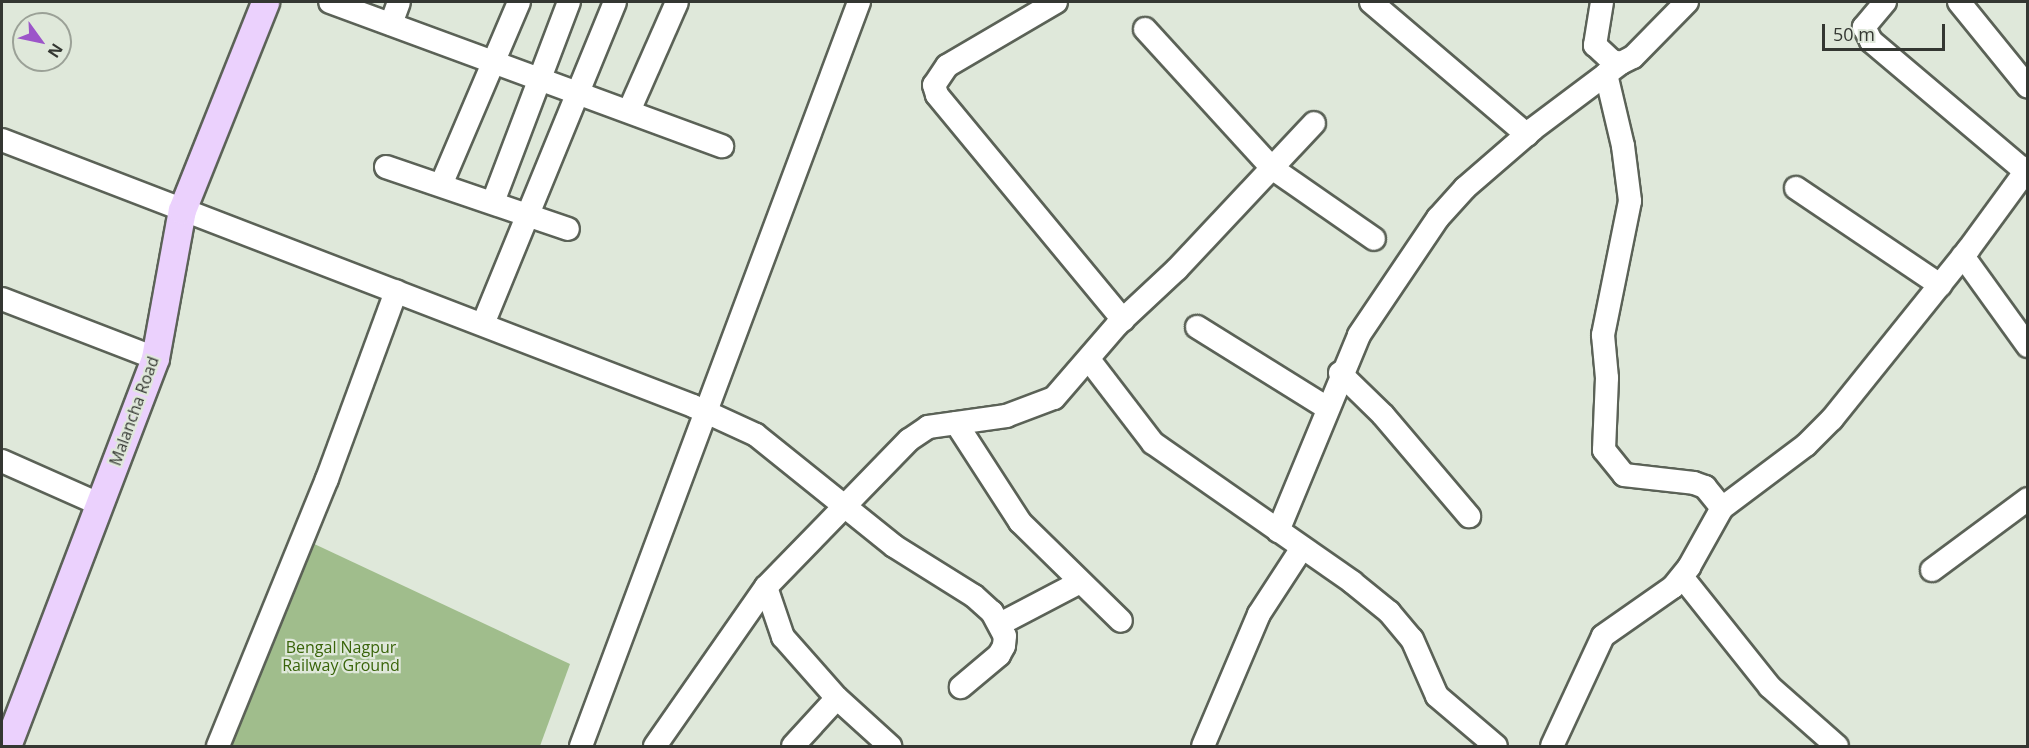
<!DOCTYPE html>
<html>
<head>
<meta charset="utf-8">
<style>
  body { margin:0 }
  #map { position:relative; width:2029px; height:748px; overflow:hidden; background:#dfe8da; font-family:"Open Sans",sans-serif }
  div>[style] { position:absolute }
  .green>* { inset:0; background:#a0bd8c }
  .roads { filter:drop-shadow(2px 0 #5b6257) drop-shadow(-2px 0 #5b6257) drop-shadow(0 2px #5b6257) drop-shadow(0 -2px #5b6257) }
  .minor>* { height:22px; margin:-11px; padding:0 11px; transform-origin:11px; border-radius:11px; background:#fff }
  .major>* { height:27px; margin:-13.5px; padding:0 13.5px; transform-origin:13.5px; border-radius:13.5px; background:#ebd1fd }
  span { translate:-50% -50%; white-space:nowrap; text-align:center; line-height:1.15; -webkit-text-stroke:4.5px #dfe8da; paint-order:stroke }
  .street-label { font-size:16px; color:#343732 }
  .park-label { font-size:16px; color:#39640a }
  .frame { position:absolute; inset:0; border:3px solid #343732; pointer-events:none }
  .north { position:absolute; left:12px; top:12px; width:60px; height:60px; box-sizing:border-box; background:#dfe8da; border:2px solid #9ba197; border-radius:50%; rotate:123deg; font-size:16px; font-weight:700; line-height:24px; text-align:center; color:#343732 }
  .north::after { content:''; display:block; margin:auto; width:21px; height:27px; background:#9c55c9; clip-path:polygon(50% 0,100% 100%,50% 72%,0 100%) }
  .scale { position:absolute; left:1822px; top:24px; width:123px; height:27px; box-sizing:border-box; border:3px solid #343732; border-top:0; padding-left:8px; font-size:18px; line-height:21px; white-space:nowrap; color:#343732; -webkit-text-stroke:4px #dfe8da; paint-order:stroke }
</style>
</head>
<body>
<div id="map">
  <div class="green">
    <div style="clip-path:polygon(293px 534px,570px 664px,540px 746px,205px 746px)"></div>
  </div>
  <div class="roads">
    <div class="minor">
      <div style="left:330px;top:2px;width:418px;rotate:20.2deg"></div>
      <div style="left:1056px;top:2px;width:126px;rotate:149.6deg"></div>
      <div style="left:947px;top:66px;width:23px;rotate:124deg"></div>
      <div style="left:934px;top:85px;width:10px;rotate:73deg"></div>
      <div style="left:937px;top:95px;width:292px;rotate:50.4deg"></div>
      <div style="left:1371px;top:2px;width:205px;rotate:40.4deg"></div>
      <div style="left:1602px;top:2px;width:44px;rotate:99.2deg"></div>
      <div style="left:1595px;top:45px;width:23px;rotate:43deg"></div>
      <div style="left:1612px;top:61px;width:9px;rotate:13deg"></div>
      <div style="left:1621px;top:63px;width:13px;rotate:-27deg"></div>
      <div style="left:1633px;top:57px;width:77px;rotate:-45.5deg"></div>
      <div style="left:1885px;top:2px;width:33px;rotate:130deg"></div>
      <div style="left:1864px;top:27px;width:16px;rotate:63deg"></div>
      <div style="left:1871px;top:41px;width:202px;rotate:40.2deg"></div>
      <div style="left:1959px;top:2px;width:109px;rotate:50.9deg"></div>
      <div style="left:391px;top:24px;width:23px;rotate:-70deg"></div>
      <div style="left:1145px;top:29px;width:188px;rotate:47.6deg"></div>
      <div style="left:1272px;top:168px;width:124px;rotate:34.8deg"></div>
      <div style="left:1606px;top:74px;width:74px;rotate:76.7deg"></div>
      <div style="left:1623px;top:146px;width:55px;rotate:82.7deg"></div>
      <div style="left:1630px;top:201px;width:137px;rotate:101.4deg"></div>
      <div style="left:1603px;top:335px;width:43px;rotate:84.7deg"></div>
      <div style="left:1607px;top:378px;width:72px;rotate:92.4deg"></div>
      <div style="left:1604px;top:450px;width:32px;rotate:51deg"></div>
      <div style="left:1624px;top:475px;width:70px;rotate:6.5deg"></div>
      <div style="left:1694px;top:483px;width:12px;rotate:20deg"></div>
      <div style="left:1705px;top:487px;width:27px;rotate:51deg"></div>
      <div style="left:629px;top:111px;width:119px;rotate:-66.2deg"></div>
      <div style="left:2px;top:140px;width:740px;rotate:21.05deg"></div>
      <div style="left:693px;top:406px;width:69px;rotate:24.7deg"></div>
      <div style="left:756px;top:435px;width:177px;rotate:38.8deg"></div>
      <div style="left:894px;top:546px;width:94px;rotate:32deg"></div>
      <div style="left:974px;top:596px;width:24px;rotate:42deg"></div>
      <div style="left:992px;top:612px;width:27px;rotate:62deg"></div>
      <div style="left:1005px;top:636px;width:10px;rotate:96deg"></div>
      <div style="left:1004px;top:646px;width:10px;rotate:119deg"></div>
      <div style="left:999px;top:655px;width:50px;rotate:139.9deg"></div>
      <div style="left:386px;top:167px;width:192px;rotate:18.8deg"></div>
      <div style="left:441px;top:185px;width:199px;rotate:-66.9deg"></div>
      <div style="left:1796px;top:188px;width:174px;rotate:34deg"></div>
      <div style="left:493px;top:202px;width:214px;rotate:-69.2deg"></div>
      <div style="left:1963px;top:256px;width:111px;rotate:54.2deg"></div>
      <div style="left:2px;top:299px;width:164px;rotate:21.1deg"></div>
      <div style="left:483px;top:324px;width:348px;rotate:-67.7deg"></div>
      <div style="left:1197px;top:327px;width:153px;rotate:31.9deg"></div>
      <div style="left:1090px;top:361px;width:103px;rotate:52.5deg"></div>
      <div style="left:1153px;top:443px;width:243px;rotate:34.9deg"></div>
      <div style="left:1352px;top:582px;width:48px;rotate:39deg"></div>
      <div style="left:1389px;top:612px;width:35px;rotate:50deg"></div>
      <div style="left:1412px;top:639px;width:62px;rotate:66.3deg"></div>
      <div style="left:1437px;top:696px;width:77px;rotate:40.3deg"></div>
      <div style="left:1340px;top:373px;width:60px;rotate:44.3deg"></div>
      <div style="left:1383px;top:415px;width:133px;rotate:49.6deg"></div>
      <div style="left:956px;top:423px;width:118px;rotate:57.1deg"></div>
      <div style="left:1020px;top:522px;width:141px;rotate:44.4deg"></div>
      <div style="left:2px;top:461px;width:106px;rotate:23.9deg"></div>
      <div style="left:1278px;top:531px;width:212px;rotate:-67.5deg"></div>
      <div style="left:1359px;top:335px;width:141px;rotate:-56deg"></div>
      <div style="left:1438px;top:218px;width:40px;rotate:-48deg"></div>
      <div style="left:1465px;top:188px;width:90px;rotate:-40.9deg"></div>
      <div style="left:1533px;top:129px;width:110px;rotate:-36.9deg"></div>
      <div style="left:1932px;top:570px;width:119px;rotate:-36.5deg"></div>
      <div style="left:1683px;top:578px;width:139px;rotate:51.4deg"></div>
      <div style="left:1770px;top:687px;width:89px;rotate:41.4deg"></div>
      <div style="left:766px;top:587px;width:53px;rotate:71.2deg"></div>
      <div style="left:783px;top:637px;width:81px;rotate:48.5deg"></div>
      <div style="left:837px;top:698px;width:72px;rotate:42.2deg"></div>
      <div style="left:1000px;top:624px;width:90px;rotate:-27.7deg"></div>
      <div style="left:218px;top:746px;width:288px;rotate:-67.8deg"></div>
      <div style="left:327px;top:479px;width:200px;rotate:-69.8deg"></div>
      <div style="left:581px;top:746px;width:794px;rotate:-69.51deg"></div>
      <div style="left:655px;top:746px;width:194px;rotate:-55.1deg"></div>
      <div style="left:766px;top:587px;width:205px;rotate:-45.8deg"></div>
      <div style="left:909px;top:440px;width:23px;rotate:-34deg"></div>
      <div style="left:928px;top:427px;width:79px;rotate:-8deg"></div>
      <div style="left:1006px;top:416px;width:51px;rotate:-20.6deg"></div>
      <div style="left:1054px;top:398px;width:96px;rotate:-49.2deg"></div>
      <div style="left:1117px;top:325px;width:82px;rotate:-43deg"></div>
      <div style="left:1177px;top:269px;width:200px;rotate:-46.8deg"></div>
      <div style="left:793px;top:746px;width:65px;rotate:-47.5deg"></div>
      <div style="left:1203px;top:746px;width:143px;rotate:-67deg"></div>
      <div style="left:1259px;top:614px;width:79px;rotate:-56.9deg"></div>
      <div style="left:1552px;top:746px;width:121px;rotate:-65.1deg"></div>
      <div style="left:1603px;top:636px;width:85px;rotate:-35deg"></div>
      <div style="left:1673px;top:587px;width:26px;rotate:-51deg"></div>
      <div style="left:1689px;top:567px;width:68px;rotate:-60.8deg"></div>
      <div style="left:1722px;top:508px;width:105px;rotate:-36.9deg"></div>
      <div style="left:1806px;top:445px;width:37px;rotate:-45deg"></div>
      <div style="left:1832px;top:419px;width:217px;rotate:-51.2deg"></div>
      <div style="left:1968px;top:250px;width:102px;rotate:-53.8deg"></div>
    </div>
    <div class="major">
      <div style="left:7px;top:746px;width:415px;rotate:-69.1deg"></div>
      <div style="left:155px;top:358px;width:150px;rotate:-79.7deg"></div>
      <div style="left:182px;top:210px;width:224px;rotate:-68.2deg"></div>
    </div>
  </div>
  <div class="street-label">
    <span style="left:134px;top:411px;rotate:-70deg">Malancha Road</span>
  </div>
  <div class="park-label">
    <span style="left:341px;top:656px">Bengal Nagpur<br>Railway Ground</span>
  </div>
  <div class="frame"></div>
  <div class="north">N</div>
  <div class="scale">50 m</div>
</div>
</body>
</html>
